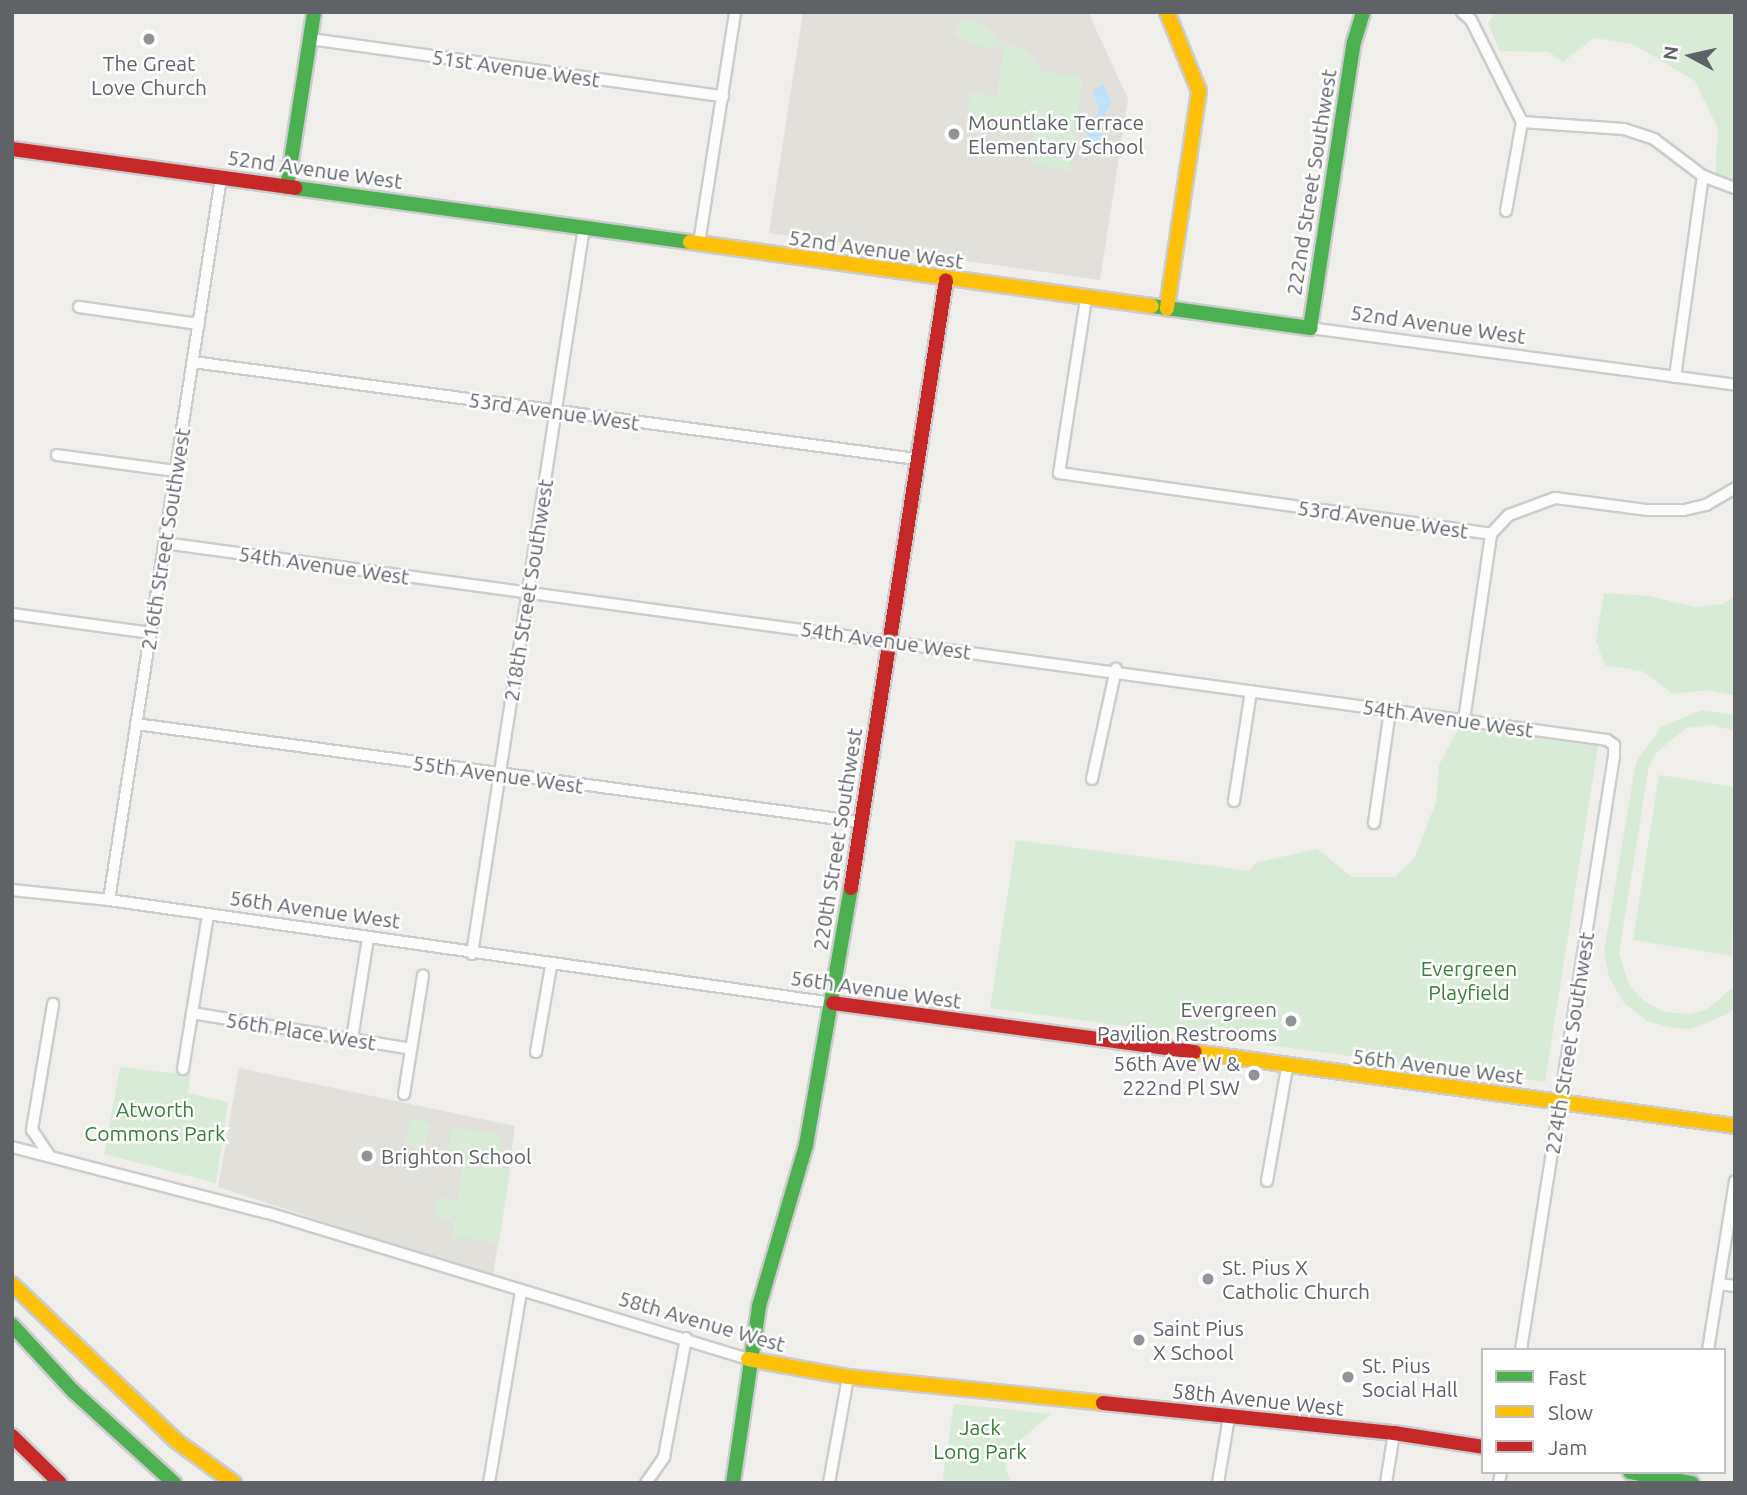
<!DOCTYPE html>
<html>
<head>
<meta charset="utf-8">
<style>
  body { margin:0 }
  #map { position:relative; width:1747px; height:1495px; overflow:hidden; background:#efeeea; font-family:Ubuntu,sans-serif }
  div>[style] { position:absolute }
  .education>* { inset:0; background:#e2e0da }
  .green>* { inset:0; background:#d8ebd6; transform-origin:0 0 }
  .round { border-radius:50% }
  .water>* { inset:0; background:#bfe0f9 }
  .roads { filter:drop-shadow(2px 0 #cbcccc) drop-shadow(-2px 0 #cbcccc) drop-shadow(0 2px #cbcccc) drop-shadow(0 -2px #cbcccc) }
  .street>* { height:10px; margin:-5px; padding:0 5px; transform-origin:5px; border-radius:5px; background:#fdfcfc }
  .fast>* { height:14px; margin:-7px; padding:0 7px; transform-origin:7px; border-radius:7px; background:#4caf50 }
  .slow>* { height:14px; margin:-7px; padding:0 7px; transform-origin:7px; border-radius:7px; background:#ffc107 }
  .jam>* { height:14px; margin:-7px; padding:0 7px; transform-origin:7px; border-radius:7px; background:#c62828 }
  .dots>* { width:19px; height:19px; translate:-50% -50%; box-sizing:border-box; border:4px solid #fff; border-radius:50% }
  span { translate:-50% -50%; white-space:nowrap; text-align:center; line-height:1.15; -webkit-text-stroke:5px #fff; paint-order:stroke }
  .poi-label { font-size:21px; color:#5f6368 }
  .left { translate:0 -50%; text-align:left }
  .right { translate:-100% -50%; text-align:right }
  .street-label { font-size:21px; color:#5f6368 }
  .park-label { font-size:21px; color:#348238 }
  .frame { position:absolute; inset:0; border:14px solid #5f6368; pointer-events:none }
  .legend { position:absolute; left:1481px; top:1348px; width:245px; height:126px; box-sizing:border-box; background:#fff; border:2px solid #bfc1c3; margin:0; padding:9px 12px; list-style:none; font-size:21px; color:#5f6368 }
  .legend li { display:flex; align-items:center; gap:14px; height:35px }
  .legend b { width:35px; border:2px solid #bfc1c3 }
  .north { position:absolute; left:1656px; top:21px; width:70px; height:70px; -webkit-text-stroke:5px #fff; paint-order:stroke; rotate:278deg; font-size:19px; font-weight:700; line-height:28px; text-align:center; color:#5f6368 }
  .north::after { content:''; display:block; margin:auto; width:24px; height:32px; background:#5f6368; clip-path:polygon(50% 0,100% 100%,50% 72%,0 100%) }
</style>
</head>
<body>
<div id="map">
  <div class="education">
    <div style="clip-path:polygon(803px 12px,1088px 12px,1128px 99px,1100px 280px,769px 233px)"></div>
    <div style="clip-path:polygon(239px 1068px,515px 1126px,493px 1277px,218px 1187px)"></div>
  </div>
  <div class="green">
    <div style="clip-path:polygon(1497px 12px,1735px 12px,1735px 182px,1715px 175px,1718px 129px,1695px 81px,1633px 44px,1594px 38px,1563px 62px,1549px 52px,1500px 51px,1488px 23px)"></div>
    <div style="clip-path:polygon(972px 20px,988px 28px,1001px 45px,985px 48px,955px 35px,959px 23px)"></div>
    <div style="clip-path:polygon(1004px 44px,1026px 50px,1043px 72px,1083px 76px,1070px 171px,1030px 164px,1035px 129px,967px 119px,970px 93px,997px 96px)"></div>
    <div style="clip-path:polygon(1604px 593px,1650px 596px,1695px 607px,1724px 604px,1735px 595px,1735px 696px,1709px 690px,1673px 694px,1642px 671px,1605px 665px,1596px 641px)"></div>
    <div style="clip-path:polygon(1702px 710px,1735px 715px,1735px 731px,1713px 725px,1686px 728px,1656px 753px,1649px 766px,1619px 953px,1629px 985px,1644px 1001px,1665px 1012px,1689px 1014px,1706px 1010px,1735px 986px,1735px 1008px,1725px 1015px,1691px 1029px,1674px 1028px,1647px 1021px,1624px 1003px,1609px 977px,1604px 952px,1636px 762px,1661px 727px)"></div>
    <div style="clip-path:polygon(1459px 728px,1598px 746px,1545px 1082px,990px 1008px,1016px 840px,1250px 871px,1255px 863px,1317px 849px,1352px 877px,1395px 877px,1414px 859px,1436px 802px,1439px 765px)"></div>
    <div style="clip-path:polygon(1659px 775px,1735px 787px,1732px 956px,1633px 940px)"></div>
    <div style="clip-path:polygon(120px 1067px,190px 1075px,188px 1093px,228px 1102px,216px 1183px,104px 1154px)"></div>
    <div style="left:411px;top:1118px;width:20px;height:27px;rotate:15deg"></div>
    <div style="left:452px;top:1127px;width:50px;height:31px;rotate:9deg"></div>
    <div style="left:464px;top:1162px;width:47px;height:75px;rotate:9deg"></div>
    <div class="round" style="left:435px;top:1198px;width:22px;height:22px"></div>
    <div style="clip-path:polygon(954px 1404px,1051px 1414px,1009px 1449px,1005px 1467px,1011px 1483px,942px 1483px)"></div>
  </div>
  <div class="water">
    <div style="clip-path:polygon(1103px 84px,1112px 102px,1101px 122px,1101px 143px,1093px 143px,1086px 134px,1099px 111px,1093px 91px)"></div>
  </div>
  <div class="roads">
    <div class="street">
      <div style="left:1462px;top:12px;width:12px;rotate:42deg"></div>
      <div style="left:1471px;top:20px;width:114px;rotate:63.4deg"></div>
      <div style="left:1522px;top:122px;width:102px;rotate:3.9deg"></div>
      <div style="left:1624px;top:129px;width:32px;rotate:18deg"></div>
      <div style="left:1654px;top:139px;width:61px;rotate:37.1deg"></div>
      <div style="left:1703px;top:176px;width:34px;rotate:21deg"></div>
      <div style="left:310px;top:39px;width:417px;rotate:7.9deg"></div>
      <div style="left:1506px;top:211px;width:90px;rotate:-79.8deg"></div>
      <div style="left:699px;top:243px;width:234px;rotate:-81.1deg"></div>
      <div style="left:1086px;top:299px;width:176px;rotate:98.8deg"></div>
      <div style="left:1059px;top:473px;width:436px;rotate:8deg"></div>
      <div style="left:1491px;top:534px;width:26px;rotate:-47deg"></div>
      <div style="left:1509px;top:515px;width:49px;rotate:-20.3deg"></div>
      <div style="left:1555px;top:498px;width:94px;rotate:7.4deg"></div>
      <div style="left:1648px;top:510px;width:36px"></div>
      <div style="left:1684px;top:510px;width:23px;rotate:-13deg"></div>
      <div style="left:1706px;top:505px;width:34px;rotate:-30deg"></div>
      <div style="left:79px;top:307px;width:121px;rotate:8.1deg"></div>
      <div style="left:1310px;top:328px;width:429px;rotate:7.6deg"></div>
      <div style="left:193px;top:362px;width:729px;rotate:7.64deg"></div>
      <div style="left:1675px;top:377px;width:203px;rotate:-82.1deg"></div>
      <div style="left:57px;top:455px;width:120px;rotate:7.7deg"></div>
      <div style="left:164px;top:543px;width:1456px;rotate:7.77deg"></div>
      <div style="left:1607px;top:740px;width:9px;rotate:36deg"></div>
      <div style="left:1614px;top:745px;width:11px;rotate:90deg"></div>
      <div style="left:1614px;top:756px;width:601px;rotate:98.9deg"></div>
      <div style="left:12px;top:614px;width:139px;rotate:7.8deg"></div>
      <div style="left:1464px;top:720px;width:188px;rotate:-81.7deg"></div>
      <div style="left:136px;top:724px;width:732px;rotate:7.7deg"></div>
      <div style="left:1092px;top:779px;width:113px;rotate:-77.7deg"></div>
      <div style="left:1234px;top:801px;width:111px;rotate:-81.2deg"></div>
      <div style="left:1374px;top:823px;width:114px;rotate:-81.9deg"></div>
      <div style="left:12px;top:890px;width:98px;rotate:5.9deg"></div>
      <div style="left:109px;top:900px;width:731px;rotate:8.1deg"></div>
      <div style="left:109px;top:900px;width:731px;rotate:-81.18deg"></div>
      <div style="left:472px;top:954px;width:736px;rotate:-81.24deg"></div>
      <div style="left:192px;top:1013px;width:222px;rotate:9.3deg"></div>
      <div style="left:352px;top:1039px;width:102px;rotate:-81deg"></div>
      <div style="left:536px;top:1052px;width:87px;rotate:-80.1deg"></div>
      <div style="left:183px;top:1069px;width:156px;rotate:-80.8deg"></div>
      <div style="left:404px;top:1094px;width:120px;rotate:-80.9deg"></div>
      <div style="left:12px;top:1147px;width:264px;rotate:14.5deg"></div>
      <div style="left:268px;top:1213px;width:502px;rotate:16.92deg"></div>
      <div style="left:49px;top:1155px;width:30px;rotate:-124deg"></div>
      <div style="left:32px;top:1130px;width:128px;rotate:-80.5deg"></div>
      <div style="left:1267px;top:1181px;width:116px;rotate:-80deg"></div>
      <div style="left:1719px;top:1284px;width:16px;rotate:7deg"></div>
      <div style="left:1708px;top:1350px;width:171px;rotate:-80.9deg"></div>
      <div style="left:489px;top:1483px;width:194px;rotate:-80.5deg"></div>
      <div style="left:646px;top:1483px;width:32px;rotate:-55deg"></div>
      <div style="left:664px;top:1457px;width:121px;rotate:-79.5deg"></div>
      <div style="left:829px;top:1483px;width:108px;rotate:-79.8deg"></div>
      <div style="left:1218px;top:1483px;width:67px;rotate:-80.5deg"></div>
      <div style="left:1386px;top:1483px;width:51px;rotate:-80.9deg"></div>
      <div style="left:1499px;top:1483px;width:11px;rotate:-80deg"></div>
    </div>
    <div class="fast">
      <div style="left:287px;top:187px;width:177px;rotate:-81.2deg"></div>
      <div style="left:295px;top:188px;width:399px;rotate:7.8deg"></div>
      <div style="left:1152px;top:306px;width:160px;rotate:7.9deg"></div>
      <div style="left:1310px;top:328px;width:289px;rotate:-81.3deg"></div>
      <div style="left:1354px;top:42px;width:31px;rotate:-73deg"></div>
      <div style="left:12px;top:1325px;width:90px;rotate:47.3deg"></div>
      <div style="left:73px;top:1391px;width:137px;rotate:42.3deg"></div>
      <div style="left:1630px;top:1472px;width:63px;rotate:10.1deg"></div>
      <div style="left:733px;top:1483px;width:179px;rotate:-81.6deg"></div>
      <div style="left:759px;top:1306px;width:168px;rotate:-73.7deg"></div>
      <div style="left:806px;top:1145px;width:261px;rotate:-80.1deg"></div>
    </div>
    <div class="slow">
      <div style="left:1167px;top:12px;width:85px;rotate:67.9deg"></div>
      <div style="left:1199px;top:91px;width:220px;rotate:98.4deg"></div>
      <div style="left:690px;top:242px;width:466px;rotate:7.9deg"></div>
      <div style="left:1195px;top:1052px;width:545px;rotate:7.8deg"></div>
      <div style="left:12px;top:1284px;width:226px;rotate:43.7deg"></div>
      <div style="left:175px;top:1440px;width:73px;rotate:36.1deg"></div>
      <div style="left:748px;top:1359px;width:102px;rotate:10.2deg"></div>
      <div style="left:848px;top:1377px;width:256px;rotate:5.8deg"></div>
    </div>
    <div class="jam">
      <div style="left:12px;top:149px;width:286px;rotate:7.8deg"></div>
      <div style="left:851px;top:888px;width:615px;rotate:-81.12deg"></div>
      <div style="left:833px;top:1003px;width:365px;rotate:7.7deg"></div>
      <div style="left:1103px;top:1403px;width:293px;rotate:5.9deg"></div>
      <div style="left:1394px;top:1433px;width:90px;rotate:8.9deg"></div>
      <div style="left:12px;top:1436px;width:67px;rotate:44.4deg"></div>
    </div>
  </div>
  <div class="dots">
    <div style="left:149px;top:39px;background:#919496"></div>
    <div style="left:954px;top:134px;background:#919496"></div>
    <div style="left:1291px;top:1021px;background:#919496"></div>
    <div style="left:1254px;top:1075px;background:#919496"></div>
    <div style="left:367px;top:1156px;background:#919496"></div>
    <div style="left:1208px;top:1279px;background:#919496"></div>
    <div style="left:1139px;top:1340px;background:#919496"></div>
    <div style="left:1348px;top:1377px;background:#919496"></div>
  </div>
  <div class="poi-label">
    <span style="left:149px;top:75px">The Great<br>Love Church</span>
    <span class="left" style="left:968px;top:134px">Mountlake Terrace<br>Elementary School</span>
    <span class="right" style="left:1277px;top:1021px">Evergreen<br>Pavilion Restrooms</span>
    <span class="right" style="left:1240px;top:1075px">56th Ave W &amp;<br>222nd Pl SW</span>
    <span class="left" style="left:381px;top:1156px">Brighton School</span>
    <span class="left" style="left:1222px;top:1279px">St. Pius X<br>Catholic Church</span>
    <span class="left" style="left:1153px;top:1340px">Saint Pius<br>X School</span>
    <span class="left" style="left:1362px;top:1377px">St. Pius<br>Social Hall</span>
  </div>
  <div class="street-label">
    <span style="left:516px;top:68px;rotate:8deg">51st Avenue West</span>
    <span style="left:315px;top:169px;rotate:8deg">52nd Avenue West</span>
    <span style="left:1311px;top:182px;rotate:-81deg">222nd Street Southwest</span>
    <span style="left:876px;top:249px;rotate:8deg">52nd Avenue West</span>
    <span style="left:1438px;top:324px;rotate:8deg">52nd Avenue West</span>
    <span style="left:554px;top:411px;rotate:8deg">53rd Avenue West</span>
    <span style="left:1383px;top:519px;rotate:8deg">53rd Avenue West</span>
    <span style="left:165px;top:539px;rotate:-81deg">216th Street Southwest</span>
    <span style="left:324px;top:565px;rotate:8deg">54th Avenue West</span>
    <span style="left:528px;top:590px;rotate:-81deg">218th Street Southwest</span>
    <span style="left:886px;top:640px;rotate:8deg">54th Avenue West</span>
    <span style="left:1448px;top:718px;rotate:8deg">54th Avenue West</span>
    <span style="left:498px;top:774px;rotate:8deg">55th Avenue West</span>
    <span style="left:837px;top:839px;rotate:-81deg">220th Street Southwest</span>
    <span style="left:315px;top:909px;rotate:8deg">56th Avenue West</span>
    <span style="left:876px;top:989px;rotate:8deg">56th Avenue West</span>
    <span style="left:301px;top:1031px;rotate:9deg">56th Place West</span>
    <span style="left:1569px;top:1043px;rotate:-81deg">224th Street Southwest</span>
    <span style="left:1438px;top:1066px;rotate:7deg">56th Avenue West</span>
    <span style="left:702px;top:1321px;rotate:16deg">58th Avenue West</span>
    <span style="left:1258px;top:1399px;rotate:6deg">58th Avenue West</span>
  </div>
  <div class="park-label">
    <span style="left:1469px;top:980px">Evergreen<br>Playfield</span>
    <span style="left:155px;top:1121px">Atworth<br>Commons Park</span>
    <span style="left:980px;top:1439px">Jack<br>Long Park</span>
  </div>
  <div class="frame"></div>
  <ul class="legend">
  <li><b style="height:9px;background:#4caf50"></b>Fast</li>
  <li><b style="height:9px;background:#ffc107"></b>Slow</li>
  <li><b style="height:9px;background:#c62828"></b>Jam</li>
  </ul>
  <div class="north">N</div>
</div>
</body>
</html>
